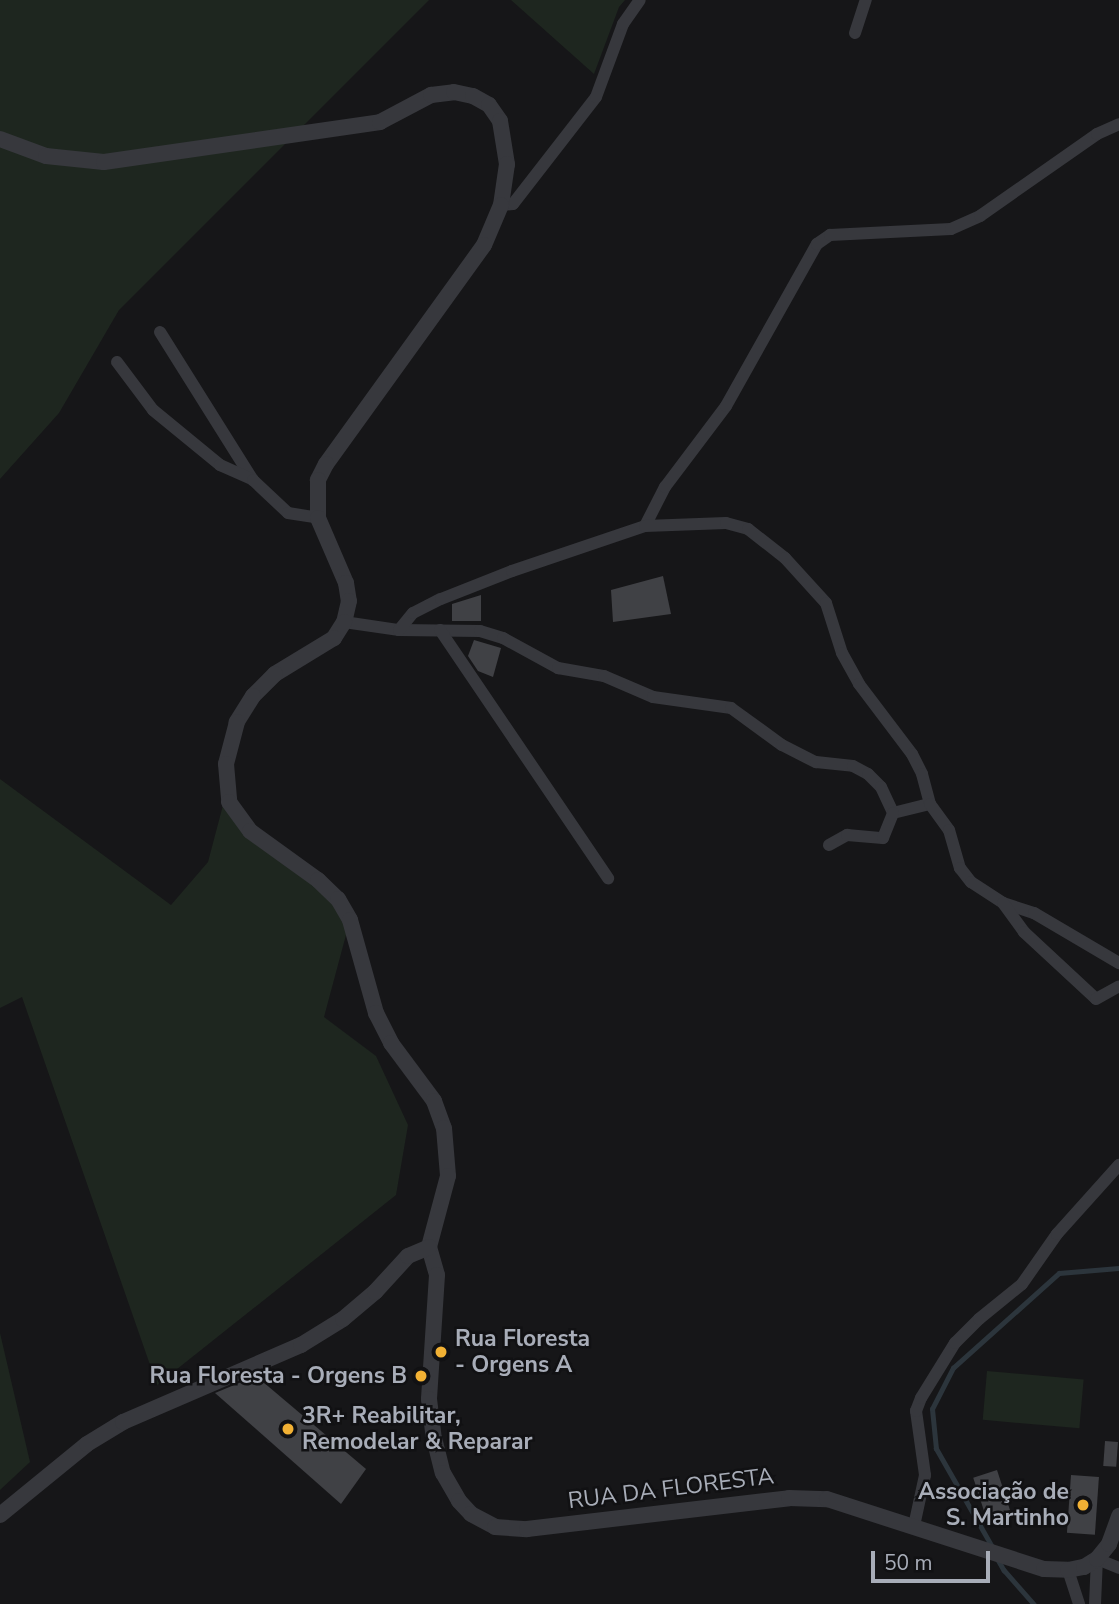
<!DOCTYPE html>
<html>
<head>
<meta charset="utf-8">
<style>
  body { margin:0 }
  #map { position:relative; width:1119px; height:1604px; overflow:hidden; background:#161618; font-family:"Nunito Sans",sans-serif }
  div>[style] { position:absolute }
  .green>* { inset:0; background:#1e261f; transform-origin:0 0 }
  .stream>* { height:4.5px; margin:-2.25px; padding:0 2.25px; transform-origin:2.25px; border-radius:2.25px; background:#2c353c }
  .building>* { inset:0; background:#404145; transform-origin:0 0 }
  .minor>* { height:12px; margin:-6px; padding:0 6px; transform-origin:6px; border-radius:6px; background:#37383d }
  .tertiary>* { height:16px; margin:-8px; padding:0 8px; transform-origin:8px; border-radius:8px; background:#37383d }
  .dots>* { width:19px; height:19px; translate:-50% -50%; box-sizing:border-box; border:4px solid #111113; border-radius:50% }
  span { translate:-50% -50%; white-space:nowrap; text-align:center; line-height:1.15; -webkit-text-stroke:5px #111113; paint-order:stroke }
  .poi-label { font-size:23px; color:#a8adb8; font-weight:700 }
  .left { translate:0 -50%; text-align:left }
  .right { translate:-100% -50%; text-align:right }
  .street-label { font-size:23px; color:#a8adb8 }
  .scale { position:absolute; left:871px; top:1551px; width:119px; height:32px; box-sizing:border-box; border:4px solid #a8adb8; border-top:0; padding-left:9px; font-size:21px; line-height:24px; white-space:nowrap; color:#a8adb8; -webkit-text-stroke:5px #111113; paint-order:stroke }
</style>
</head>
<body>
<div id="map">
  <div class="green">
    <div style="clip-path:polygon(0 0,429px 0,119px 310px,59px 413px,0 479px)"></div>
    <div style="clip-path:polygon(511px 0,625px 0,619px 7px,594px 74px)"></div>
    <div style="clip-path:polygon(0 779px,171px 905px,208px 862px,227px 790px,229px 802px,350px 920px,324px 1017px,376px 1056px,408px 1125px,396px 1195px,157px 1385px,22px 997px,0 1008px)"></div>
    <div style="clip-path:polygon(0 1333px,30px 1462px,0 1490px)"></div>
    <div style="left:987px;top:1371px;width:97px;height:49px;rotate:5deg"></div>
  </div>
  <div class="stream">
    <div style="left:992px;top:1547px;width:113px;rotate:-119.7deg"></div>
    <div style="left:936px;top:1449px;width:40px;rotate:-95.7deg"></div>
    <div style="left:932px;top:1409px;width:46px;rotate:-62.9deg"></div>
    <div style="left:953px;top:1368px;width:142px;rotate:-41.9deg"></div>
    <div style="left:1059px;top:1273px;width:60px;rotate:-4.8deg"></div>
    <div style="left:997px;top:1558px;width:14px;rotate:60deg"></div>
    <div style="left:1004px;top:1570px;width:45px;rotate:48.6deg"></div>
  </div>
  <div class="building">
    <div style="clip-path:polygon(663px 576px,671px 614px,613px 622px,611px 590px)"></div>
    <div style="clip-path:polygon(481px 595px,481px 621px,452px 621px,452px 604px)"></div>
    <div style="clip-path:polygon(474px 640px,501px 648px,493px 677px,478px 671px,468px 656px)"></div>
    <div style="clip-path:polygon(256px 1376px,366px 1469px,341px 1504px,215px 1393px)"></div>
    <div style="left:1105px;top:1441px;width:13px;height:25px;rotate:4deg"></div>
    <div style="left:997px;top:1470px;width:42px;height:25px;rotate:72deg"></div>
    <div style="left:1071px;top:1475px;width:28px;height:58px;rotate:4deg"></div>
  </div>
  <div class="minor">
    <div style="left:855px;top:33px;width:35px;rotate:-72deg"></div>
    <div style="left:501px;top:205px;width:12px;rotate:-5deg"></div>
    <div style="left:513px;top:204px;width:135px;rotate:-52.2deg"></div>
    <div style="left:596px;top:97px;width:78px;rotate:-69.7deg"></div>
    <div style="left:623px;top:24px;width:29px;rotate:-55deg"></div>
    <div style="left:160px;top:332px;width:175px;rotate:57.9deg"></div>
    <div style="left:117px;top:362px;width:60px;rotate:53.1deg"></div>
    <div style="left:153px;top:410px;width:87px;rotate:39.4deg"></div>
    <div style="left:220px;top:465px;width:36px;rotate:24deg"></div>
    <div style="left:253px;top:480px;width:48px;rotate:43.3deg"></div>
    <div style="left:288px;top:513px;width:30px;rotate:9deg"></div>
    <div style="left:645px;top:526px;width:44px;rotate:-62.9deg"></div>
    <div style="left:665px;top:487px;width:101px;rotate:-53deg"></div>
    <div style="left:726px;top:406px;width:186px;rotate:-60.7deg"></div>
    <div style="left:817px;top:244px;width:16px;rotate:-35deg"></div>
    <div style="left:830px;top:235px;width:121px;rotate:-2.8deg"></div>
    <div style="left:951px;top:229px;width:32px;rotate:-24deg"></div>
    <div style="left:980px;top:216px;width:143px;rotate:-35deg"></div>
    <div style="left:1097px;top:134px;width:24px;rotate:-24deg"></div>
    <div style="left:344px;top:622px;width:56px;rotate:8.3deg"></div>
    <div style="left:399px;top:630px;width:81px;rotate:0.7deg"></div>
    <div style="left:480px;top:631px;width:24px;rotate:17deg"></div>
    <div style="left:503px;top:638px;width:63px;rotate:28.6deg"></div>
    <div style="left:558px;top:668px;width:47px;rotate:9.9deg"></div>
    <div style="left:604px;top:676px;width:53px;rotate:23.2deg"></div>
    <div style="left:653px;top:697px;width:79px;rotate:8deg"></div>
    <div style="left:731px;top:708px;width:63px;rotate:36deg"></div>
    <div style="left:782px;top:745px;width:38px;rotate:27deg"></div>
    <div style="left:816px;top:762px;width:37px;rotate:6deg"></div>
    <div style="left:853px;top:766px;width:17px;rotate:28deg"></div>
    <div style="left:868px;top:774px;width:18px;rotate:45deg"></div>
    <div style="left:881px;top:787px;width:29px;rotate:65deg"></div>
    <div style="left:893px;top:813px;width:38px;rotate:-14deg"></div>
    <div style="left:399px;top:630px;width:22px;rotate:-51deg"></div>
    <div style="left:413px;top:613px;width:31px;rotate:-27deg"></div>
    <div style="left:441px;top:599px;width:76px;rotate:-21.5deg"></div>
    <div style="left:512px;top:571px;width:140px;rotate:-18.7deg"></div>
    <div style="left:645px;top:526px;width:81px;rotate:-2.1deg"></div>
    <div style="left:726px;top:523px;width:23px;rotate:15deg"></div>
    <div style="left:748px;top:529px;width:47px;rotate:38.1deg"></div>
    <div style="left:785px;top:558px;width:61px;rotate:47.7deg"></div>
    <div style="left:826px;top:603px;width:52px;rotate:72.3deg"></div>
    <div style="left:842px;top:653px;width:35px;rotate:61deg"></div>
    <div style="left:859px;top:684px;width:88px;rotate:52.9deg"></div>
    <div style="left:912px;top:754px;width:22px;rotate:63deg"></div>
    <div style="left:922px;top:774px;width:31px;rotate:75deg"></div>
    <div style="left:930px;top:804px;width:32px;rotate:54deg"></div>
    <div style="left:949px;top:830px;width:40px;rotate:74deg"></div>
    <div style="left:960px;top:868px;width:18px;rotate:52deg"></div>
    <div style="left:971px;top:882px;width:38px;rotate:33deg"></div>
    <div style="left:1003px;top:903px;width:33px;rotate:18deg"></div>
    <div style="left:1034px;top:913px;width:99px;rotate:30.5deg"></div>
    <div style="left:440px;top:630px;width:300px;rotate:55.9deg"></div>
    <div style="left:829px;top:845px;width:21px;rotate:-29deg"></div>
    <div style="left:847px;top:835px;width:36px;rotate:5deg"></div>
    <div style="left:883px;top:838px;width:27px;rotate:-68deg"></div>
    <div style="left:1003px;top:903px;width:36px;rotate:54deg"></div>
    <div style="left:1024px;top:932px;width:98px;rotate:42.9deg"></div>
    <div style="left:1096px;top:999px;width:26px;rotate:-29deg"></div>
    <div style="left:914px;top:1526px;width:52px;rotate:-77.8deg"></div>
    <div style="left:925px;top:1475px;width:65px;rotate:-98deg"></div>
    <div style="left:916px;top:1411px;width:14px;rotate:-69deg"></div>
    <div style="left:921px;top:1398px;width:65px;rotate:-58.3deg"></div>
    <div style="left:955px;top:1343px;width:34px;rotate:-45deg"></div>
    <div style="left:979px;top:1319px;width:55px;rotate:-39.1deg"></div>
    <div style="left:1022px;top:1284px;width:61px;rotate:-55deg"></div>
    <div style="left:1057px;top:1234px;width:93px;rotate:-48.1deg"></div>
    <div style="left:1068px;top:1570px;width:36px;rotate:72deg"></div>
    <div style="left:1095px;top:1604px;width:45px;rotate:-87.5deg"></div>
    <div style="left:1097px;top:1559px;width:24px;rotate:22deg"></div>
  </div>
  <div class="tertiary">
    <div style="left:0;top:139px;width:49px;rotate:20.3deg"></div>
    <div style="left:46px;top:156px;width:58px;rotate:5.9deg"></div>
    <div style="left:104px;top:162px;width:279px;rotate:-8.2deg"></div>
    <div style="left:380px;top:122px;width:58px;rotate:-27.9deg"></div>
    <div style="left:431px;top:95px;width:23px;rotate:-7deg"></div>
    <div style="left:454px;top:92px;width:19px;rotate:12deg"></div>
    <div style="left:473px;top:96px;width:18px;rotate:29deg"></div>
    <div style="left:489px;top:105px;width:19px;rotate:55deg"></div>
    <div style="left:500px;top:121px;width:44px;rotate:80.8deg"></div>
    <div style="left:507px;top:164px;width:41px;rotate:98.3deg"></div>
    <div style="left:501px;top:205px;width:43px;rotate:113deg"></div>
    <div style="left:484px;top:245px;width:270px;rotate:125.8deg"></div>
    <div style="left:326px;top:464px;width:18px;rotate:117deg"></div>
    <div style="left:318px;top:480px;width:38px;rotate:90deg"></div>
    <div style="left:318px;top:518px;width:71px;rotate:66.7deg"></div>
    <div style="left:346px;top:583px;width:18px;rotate:81deg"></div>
    <div style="left:349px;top:601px;width:22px;rotate:103deg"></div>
    <div style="left:344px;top:622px;width:19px;rotate:122deg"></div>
    <div style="left:334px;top:638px;width:69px;rotate:148.6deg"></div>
    <div style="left:275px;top:674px;width:31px;rotate:135deg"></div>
    <div style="left:253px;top:696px;width:31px;rotate:122deg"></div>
    <div style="left:237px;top:722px;width:43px;rotate:104.7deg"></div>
    <div style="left:226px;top:764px;width:38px;rotate:85deg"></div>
    <div style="left:229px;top:802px;width:36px;rotate:54deg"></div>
    <div style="left:250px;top:831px;width:84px;rotate:35.8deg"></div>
    <div style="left:318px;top:880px;width:28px;rotate:44deg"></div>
    <div style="left:338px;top:899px;width:24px;rotate:60deg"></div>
    <div style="left:350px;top:920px;width:97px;rotate:74.4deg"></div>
    <div style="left:376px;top:1013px;width:34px;rotate:63deg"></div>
    <div style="left:391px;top:1043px;width:72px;rotate:53.4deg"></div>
    <div style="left:434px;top:1101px;width:29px;rotate:70deg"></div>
    <div style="left:444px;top:1128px;width:48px;rotate:85.2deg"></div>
    <div style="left:448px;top:1176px;width:73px;rotate:105deg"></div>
    <div style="left:429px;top:1247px;width:29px;rotate:74deg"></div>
    <div style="left:437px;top:1275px;width:124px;rotate:93.7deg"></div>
    <div style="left:429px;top:1399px;width:39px;rotate:83deg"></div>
    <div style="left:434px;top:1438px;width:36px;rotate:76deg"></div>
    <div style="left:443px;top:1473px;width:32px;rotate:60deg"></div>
    <div style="left:459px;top:1501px;width:18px;rotate:47deg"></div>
    <div style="left:471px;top:1514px;width:27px;rotate:28deg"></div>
    <div style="left:495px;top:1527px;width:32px;rotate:4deg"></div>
    <div style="left:527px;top:1529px;width:264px;rotate:-6.7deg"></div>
    <div style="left:789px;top:1498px;width:38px;rotate:2deg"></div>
    <div style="left:827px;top:1499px;width:228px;rotate:17.9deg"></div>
    <div style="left:1044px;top:1569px;width:24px;rotate:2deg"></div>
    <div style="left:1068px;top:1570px;width:16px;rotate:-11deg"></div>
    <div style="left:1084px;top:1567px;width:15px;rotate:-32deg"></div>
    <div style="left:1097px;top:1559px;width:19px;rotate:-51deg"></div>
    <div style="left:1109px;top:1544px;width:30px;rotate:-70deg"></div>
    <div style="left:0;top:1515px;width:112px;rotate:-39.2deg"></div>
    <div style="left:87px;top:1444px;width:42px;rotate:-31.4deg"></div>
    <div style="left:123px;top:1422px;width:194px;rotate:-23.4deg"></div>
    <div style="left:301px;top:1345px;width:49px;rotate:-31.8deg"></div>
    <div style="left:343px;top:1319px;width:42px;rotate:-40.2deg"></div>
    <div style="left:375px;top:1292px;width:49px;rotate:-47.5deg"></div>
    <div style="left:408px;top:1256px;width:23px;rotate:-23deg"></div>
  </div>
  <div class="dots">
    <div style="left:441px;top:1352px;background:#f2b134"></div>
    <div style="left:421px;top:1376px;background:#f2b134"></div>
    <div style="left:288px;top:1429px;background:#f2b134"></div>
    <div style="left:1083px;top:1505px;background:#f2b134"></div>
  </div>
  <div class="poi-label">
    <span class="left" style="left:455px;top:1352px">Rua Floresta<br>- Orgens A</span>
    <span class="right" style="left:407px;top:1376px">Rua Floresta - Orgens B</span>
    <span class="left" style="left:302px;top:1429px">3R+ Reabilitar,<br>Remodelar &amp; Reparar</span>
    <span class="right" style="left:1069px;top:1505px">Associação de<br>S. Martinho</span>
  </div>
  <div class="street-label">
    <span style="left:671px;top:1489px;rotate:-7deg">RUA DA FLORESTA</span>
  </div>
  <div class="scale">50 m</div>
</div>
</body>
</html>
